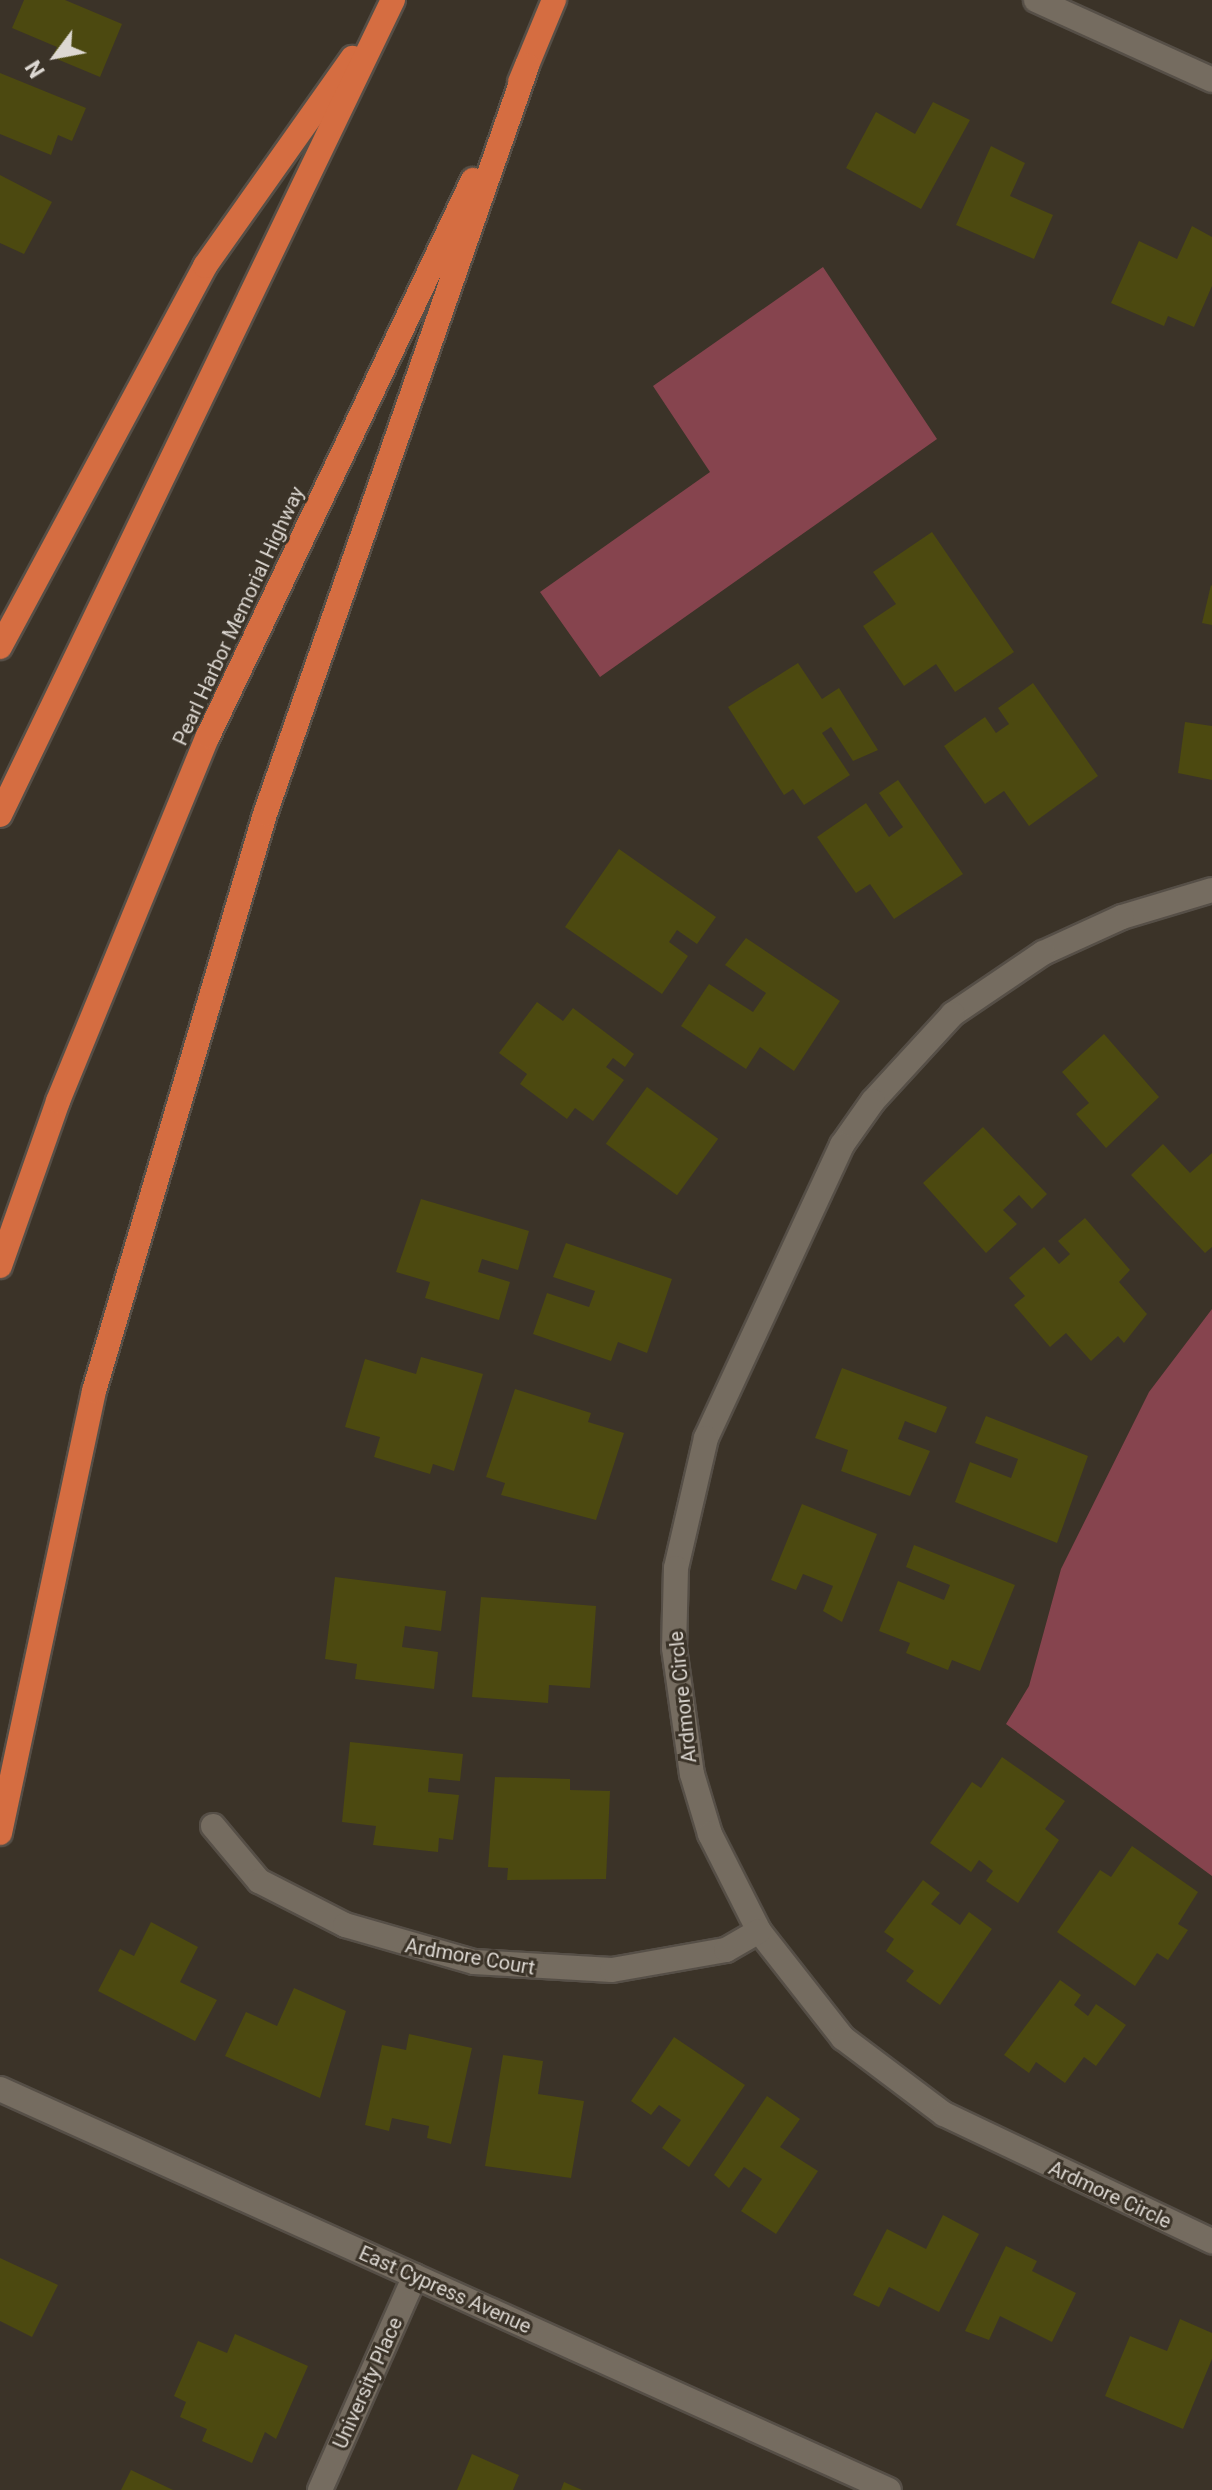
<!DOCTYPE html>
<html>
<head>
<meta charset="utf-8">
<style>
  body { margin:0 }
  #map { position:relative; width:1212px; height:2490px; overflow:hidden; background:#3b3328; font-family:Roboto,sans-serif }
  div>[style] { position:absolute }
  .green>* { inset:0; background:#86444e }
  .building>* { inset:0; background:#4c4910; transform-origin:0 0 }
  .roads { filter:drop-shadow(2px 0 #564f47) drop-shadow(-2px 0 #564f47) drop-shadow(0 2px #564f47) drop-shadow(0 -2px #564f47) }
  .minor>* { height:24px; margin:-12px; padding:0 12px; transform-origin:12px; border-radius:12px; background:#756c60 }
  .tertiary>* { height:24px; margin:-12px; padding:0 12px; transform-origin:12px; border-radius:12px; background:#756c60 }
  .secondary>* { height:24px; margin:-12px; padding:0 12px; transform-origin:12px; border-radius:12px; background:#756c60 }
  .motorway>* { height:24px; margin:-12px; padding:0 12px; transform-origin:12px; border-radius:12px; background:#d56d41 }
  span { translate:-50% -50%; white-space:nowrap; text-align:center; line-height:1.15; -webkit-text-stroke:6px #3b3328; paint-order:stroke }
  .street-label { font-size:20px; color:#ddd8d2 }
  .north { position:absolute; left:16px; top:16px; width:80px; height:80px; -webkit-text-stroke:6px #3b3328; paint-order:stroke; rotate:238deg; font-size:22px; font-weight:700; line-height:32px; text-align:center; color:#ddd8d2 }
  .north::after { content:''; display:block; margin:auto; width:28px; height:36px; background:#ddd8d2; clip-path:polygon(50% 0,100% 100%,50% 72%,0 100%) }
</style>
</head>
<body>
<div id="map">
  <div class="green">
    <div style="clip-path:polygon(823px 267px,937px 439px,600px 677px,540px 592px,710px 472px,653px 386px)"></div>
    <div style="clip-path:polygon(1212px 1309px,1212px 1876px,1006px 1724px,1029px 1686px,1061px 1569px,1149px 1392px)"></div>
  </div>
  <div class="building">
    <div style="clip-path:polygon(24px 0,65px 0,122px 24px,100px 77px,52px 57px,57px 47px,12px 28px)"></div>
    <div style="clip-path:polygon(0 73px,86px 108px,72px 141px,58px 135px,51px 155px,0 134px)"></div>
    <div style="clip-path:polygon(933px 102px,970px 120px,921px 209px,846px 168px,876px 112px,915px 134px)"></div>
    <div style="clip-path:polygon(991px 146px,1025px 163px,1010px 196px,1053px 215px,1034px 259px,956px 225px)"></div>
    <div style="clip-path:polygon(0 175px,52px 202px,24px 254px,0 243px)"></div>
    <div style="clip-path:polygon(1192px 226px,1212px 237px,1212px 286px,1194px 327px,1168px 316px,1164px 326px,1111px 303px,1139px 241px,1177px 259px)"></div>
    <div style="clip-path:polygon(932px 532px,1014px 652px,955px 692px,936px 664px,904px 686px,863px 626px,896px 604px,873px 572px)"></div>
    <div style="clip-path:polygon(1211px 585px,1212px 586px,1212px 625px,1202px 623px)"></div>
    <div style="clip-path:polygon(798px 663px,822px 699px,839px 688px,878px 750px,853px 761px,831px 727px,822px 733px,850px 775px,804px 805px,793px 789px,784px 795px,728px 707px)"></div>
    <div style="clip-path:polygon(1033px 683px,1098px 776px,1029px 826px,1004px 791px,985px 804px,944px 746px,985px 717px,996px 733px,1009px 724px,998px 708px)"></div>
    <div style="clip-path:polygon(1185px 722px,1212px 726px,1212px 780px,1178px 773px)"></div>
    <div style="clip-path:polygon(898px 780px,963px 874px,894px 919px,870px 884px,856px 893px,817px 837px,866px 803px,889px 837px,903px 827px,879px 793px)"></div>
    <div style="clip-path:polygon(619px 849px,716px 917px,697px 944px,677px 930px,669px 942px,688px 956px,662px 994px,565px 927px)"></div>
    <div style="clip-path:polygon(746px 938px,840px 1001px,794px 1071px,760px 1047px,746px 1069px,681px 1026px,709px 984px,753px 1012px,766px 993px,725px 965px)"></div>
    <div style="clip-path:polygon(537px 1002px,563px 1021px,573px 1008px,634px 1054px,625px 1067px,613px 1058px,606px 1067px,624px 1080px,593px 1121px,575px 1108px,567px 1119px,520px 1084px,527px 1074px,499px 1053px)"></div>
    <div style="clip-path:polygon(1104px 1034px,1159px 1097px,1106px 1148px,1076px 1114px,1089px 1103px,1062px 1072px)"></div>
    <div style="left:647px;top:1087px;width:88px;height:70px;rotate:36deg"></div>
    <div style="clip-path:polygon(983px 1127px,1047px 1194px,1032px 1209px,1019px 1195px,1003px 1210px,1017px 1224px,986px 1253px,923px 1183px)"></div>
    <div style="clip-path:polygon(1163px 1144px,1190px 1173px,1212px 1153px,1212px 1247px,1205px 1253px,1131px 1175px)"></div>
    <div style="clip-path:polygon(421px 1199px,529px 1231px,518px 1270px,482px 1259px,478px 1272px,510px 1282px,499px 1320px,425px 1298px,430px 1282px,396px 1272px)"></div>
    <div style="clip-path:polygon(1085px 1218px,1130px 1270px,1119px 1282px,1147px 1314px,1124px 1343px,1118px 1336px,1091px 1361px,1066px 1333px,1050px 1347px,1014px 1305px,1025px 1296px,1009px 1278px,1044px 1247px,1059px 1264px,1070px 1254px,1058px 1241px)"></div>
    <div style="clip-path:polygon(566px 1243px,672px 1279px,647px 1353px,618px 1342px,611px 1361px,533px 1334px,547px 1293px,589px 1307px,595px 1291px,553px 1277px)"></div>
    <div style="clip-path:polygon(421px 1357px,483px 1374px,454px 1471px,433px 1464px,430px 1474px,374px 1457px,380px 1437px,345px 1427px,365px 1359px,416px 1374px)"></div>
    <div style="clip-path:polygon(842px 1368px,947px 1407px,936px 1433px,905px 1421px,898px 1439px,930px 1451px,910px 1496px,841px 1471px,848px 1450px,815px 1438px)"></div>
    <div style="clip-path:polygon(515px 1389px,591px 1413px,588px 1422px,624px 1433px,596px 1520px,501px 1495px,505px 1483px,486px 1477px)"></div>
    <div style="clip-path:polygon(986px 1416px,1088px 1456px,1057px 1543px,955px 1502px,970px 1462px,1011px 1478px,1018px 1459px,975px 1443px)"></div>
    <div style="clip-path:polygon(802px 1504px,877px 1534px,842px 1622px,823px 1611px,833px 1586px,803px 1574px,796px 1590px,771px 1580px)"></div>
    <div style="clip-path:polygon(914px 1545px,1015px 1585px,980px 1671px,952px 1660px,948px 1670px,906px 1653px,910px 1643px,879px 1631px,898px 1581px,944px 1600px,950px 1585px,906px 1567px)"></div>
    <div style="clip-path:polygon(335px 1577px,446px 1591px,441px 1631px,405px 1626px,402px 1647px,438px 1652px,434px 1689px,355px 1679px,357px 1664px,325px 1659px)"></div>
    <div style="clip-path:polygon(481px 1597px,596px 1606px,590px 1688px,549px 1685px,548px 1703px,472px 1697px)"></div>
    <div style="clip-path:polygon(350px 1742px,463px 1754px,460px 1781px,429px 1778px,428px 1792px,459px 1795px,453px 1840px,439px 1838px,438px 1852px,373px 1845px,376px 1826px,342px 1822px)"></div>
    <div style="clip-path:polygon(1002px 1757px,1065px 1801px,1045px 1829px,1059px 1840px,1018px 1903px,986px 1881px,993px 1871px,979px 1860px,971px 1872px,930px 1843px,972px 1782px,981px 1788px)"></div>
    <div style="clip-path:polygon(495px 1777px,570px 1779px,570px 1790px,610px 1791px,606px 1879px,507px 1880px,508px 1868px,488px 1867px)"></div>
    <div style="clip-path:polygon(1132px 1846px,1198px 1892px,1178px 1924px,1188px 1930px,1168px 1960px,1157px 1953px,1135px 1986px,1057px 1932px,1100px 1870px,1111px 1877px)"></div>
    <div style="clip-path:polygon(923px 1880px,940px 1893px,931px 1904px,960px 1925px,969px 1912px,992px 1929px,940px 2005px,906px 1981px,914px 1971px,886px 1951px,894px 1939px,884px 1932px)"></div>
    <div style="clip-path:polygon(151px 1922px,198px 1947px,180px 1982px,217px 2000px,195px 2041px,98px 1991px,120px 1949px,134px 1956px)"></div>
    <div style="clip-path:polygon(1060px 1980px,1081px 1995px,1074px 2005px,1088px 2016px,1096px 2004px,1126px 2025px,1096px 2066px,1084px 2057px,1065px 2083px,1036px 2062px,1029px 2073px,1004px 2055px)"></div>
    <div style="clip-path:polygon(294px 1988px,346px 2011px,320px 2098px,225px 2056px,246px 2012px,277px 2026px)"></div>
    <div style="clip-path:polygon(409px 2034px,472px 2048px,451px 2144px,427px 2138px,429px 2126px,392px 2118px,389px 2131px,365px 2125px,382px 2045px,406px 2050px)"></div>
    <div style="clip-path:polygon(674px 2037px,745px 2085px,689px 2167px,662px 2148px,681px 2120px,659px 2105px,651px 2115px,631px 2101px)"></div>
    <div style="clip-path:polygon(503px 2055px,543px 2061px,538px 2094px,584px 2101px,571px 2178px,485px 2166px)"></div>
    <div style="clip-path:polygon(767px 2096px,800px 2119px,780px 2147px,818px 2171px,776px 2234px,741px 2211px,762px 2179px,744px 2167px,729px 2188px,714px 2175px)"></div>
    <div style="clip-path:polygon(943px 2215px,979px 2234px,939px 2312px,889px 2287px,879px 2307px,853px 2295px,887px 2229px,926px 2249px)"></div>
    <div style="clip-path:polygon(1006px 2246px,1037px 2261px,1032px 2271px,1076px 2293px,1052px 2342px,1000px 2316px,989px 2340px,965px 2331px)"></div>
    <div style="clip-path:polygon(0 2258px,58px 2285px,32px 2337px,0 2321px)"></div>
    <div style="clip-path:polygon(1180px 2319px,1212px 2333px,1212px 2359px,1183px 2429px,1105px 2396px,1130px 2336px,1167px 2351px)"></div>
    <div style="clip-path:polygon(235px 2334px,308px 2366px,276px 2439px,265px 2432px,252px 2463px,202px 2441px,207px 2429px,180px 2417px,186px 2402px,174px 2396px,198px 2341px,227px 2353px)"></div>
    <div style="clip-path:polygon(472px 2454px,519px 2475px,513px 2490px,457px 2490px)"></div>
    <div style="clip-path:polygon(131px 2470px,173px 2490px,121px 2490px)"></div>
    <div style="clip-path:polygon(564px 2482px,582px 2490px,561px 2490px)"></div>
  </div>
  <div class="roads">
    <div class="minor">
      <div style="left:1212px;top:890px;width:94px;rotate:163.3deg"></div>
      <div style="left:1122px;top:917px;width:87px;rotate:155.5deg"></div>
      <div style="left:1043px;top:953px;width:109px;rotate:145.9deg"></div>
      <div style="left:953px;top:1014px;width:118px;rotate:132.6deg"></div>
      <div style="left:873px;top:1101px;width:54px;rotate:125.2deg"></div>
      <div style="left:842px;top:1145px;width:323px;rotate:114.9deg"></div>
      <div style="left:706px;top:1438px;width:133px;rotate:103deg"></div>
      <div style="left:676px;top:1568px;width:80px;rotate:91.4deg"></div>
      <div style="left:674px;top:1648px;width:127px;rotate:81.9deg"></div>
      <div style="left:692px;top:1774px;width:63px;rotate:73.3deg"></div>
      <div style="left:710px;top:1834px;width:109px;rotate:63.2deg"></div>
      <div style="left:759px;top:1931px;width:136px;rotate:51.9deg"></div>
      <div style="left:843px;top:2038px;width:126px;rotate:37deg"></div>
      <div style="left:944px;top:2114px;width:297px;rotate:25.4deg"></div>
      <div style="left:213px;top:1826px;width:72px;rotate:50.1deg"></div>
      <div style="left:259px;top:1881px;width:97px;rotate:27.1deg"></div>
      <div style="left:345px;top:1925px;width:134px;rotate:16deg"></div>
      <div style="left:474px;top:1962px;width:138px;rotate:3.3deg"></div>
      <div style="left:612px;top:1970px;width:116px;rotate:-10deg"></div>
      <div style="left:726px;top:1950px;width:38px;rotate:-30deg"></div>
      <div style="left:320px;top:2490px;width:234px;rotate:-66.1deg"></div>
    </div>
    <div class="tertiary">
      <div style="left:1036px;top:0;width:193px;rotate:24.4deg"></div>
    </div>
    <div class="secondary">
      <div style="left:0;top:2089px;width:975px;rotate:24.28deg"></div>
    </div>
    <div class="motorway">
      <div style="left:520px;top:82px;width:89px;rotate:-67.5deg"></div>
      <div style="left:0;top:647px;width:433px;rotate:-61.7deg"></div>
      <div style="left:205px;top:266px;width:255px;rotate:-54.7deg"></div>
      <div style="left:0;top:815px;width:905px;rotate:-64.26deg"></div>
      <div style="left:0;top:1266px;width:175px;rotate:-70.6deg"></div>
      <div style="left:58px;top:1101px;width:395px;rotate:-67.7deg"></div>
      <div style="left:208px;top:736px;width:616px;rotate:-64.52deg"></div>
      <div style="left:0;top:1833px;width:452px;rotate:-78deg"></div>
      <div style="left:94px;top:1391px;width:602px;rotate:-73.49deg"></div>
      <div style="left:265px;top:814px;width:793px;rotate:-70.7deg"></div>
    </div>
  </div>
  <div class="street-label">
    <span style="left:239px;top:616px;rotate:-65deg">Pearl Harbor Memorial Highway</span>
    <span style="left:683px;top:1697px;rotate:-96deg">Ardmore Circle</span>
    <span style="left:470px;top:1957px;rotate:10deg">Ardmore Court</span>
    <span style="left:1110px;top:2195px;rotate:25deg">Ardmore Circle</span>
    <span style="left:445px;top:2290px;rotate:24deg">East Cypress Avenue</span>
    <span style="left:368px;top:2383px;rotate:-66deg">University Place</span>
  </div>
  <div class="north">N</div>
</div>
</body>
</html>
